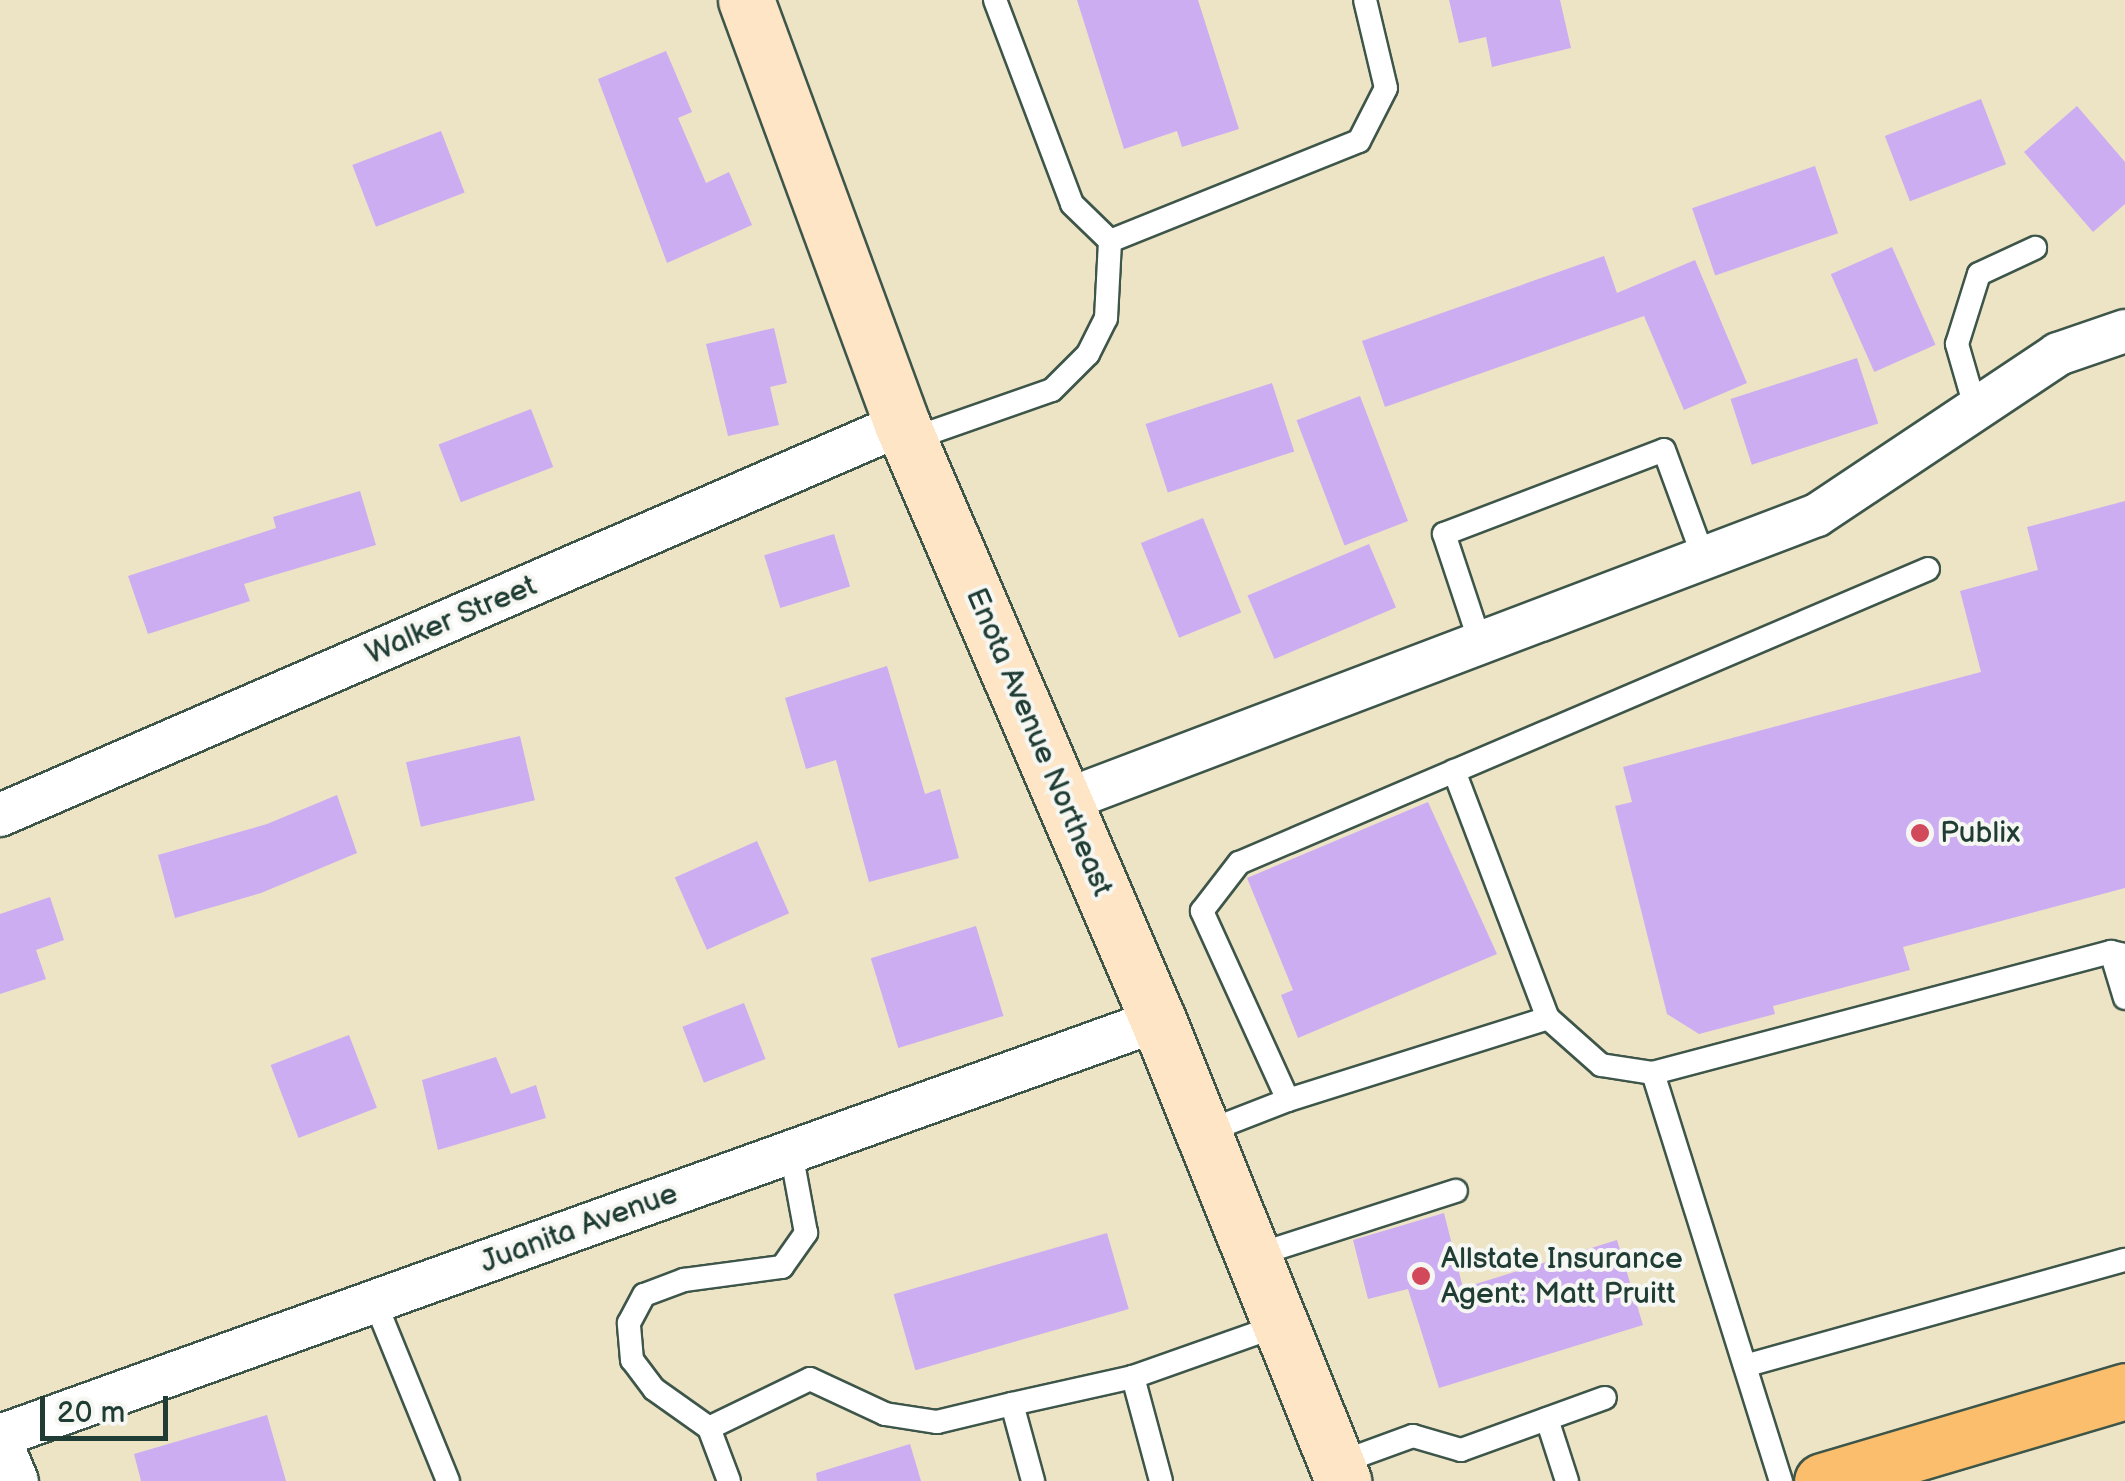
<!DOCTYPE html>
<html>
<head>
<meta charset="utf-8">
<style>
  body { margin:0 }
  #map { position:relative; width:2125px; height:1481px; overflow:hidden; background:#ede4c6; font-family:"Balsamiq Sans",sans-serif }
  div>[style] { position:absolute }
  .building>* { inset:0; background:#ccadf1; transform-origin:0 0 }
  .roads { filter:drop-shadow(2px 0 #3e564a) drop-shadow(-2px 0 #3e564a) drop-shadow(0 2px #3e564a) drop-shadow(0 -2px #3e564a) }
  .lane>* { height:22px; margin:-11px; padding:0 11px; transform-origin:11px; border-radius:11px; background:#fff }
  .street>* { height:42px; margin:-21px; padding:0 21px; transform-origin:21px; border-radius:21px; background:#fff }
  .secondary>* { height:55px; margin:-27.5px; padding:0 27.5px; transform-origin:27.5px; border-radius:27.5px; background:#fde5c5 }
  .highway>* { height:55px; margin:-27.5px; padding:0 27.5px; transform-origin:27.5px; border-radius:27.5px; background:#fabe6d }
  .dots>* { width:28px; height:28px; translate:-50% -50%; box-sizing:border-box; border:5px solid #f6f6f2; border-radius:50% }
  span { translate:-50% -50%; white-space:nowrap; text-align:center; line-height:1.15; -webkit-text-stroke:8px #f6f6f2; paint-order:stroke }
  .street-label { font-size:30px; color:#1f3d34 }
  .poi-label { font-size:30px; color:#1f3d34 }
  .left { translate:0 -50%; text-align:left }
  .scale { position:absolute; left:40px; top:1396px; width:128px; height:45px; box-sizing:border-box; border:5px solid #1f3d34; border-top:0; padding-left:12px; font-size:30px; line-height:35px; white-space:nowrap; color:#1f3d34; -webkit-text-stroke:8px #f6f6f2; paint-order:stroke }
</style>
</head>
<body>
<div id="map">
  <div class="building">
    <div style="clip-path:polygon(1077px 0,1198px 0,1239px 129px,1182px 147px,1177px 131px,1124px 149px)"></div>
    <div style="clip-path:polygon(1449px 0,1560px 0,1571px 48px,1492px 67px,1486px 37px,1459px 43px)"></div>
    <div style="clip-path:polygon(666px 51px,692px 112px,678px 118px,706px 183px,729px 172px,752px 225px,667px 263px,598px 79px)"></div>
    <div style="left:1981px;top:99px;width:70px;height:103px;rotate:69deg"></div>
    <div style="clip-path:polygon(2077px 106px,2125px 162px,2125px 204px,2093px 232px,2024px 152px)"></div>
    <div style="left:441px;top:131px;width:66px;height:95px;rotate:69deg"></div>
    <div style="left:1815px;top:166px;width:71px;height:130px;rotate:71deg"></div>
    <div style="left:1892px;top:247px;width:107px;height:67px;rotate:66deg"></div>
    <div style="clip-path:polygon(1604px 256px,1617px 293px,1695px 260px,1747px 383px,1684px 410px,1644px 316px,1385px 407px,1362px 341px)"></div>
    <div style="clip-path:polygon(774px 328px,787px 383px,770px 387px,779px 425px,728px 436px,706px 344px)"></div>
    <div style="left:1857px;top:358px;width:69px;height:133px;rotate:72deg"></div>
    <div style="left:1272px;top:383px;width:72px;height:133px;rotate:72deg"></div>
    <div style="left:1360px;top:396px;width:134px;height:68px;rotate:69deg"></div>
    <div style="left:531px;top:409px;width:62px;height:99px;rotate:69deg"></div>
    <div style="clip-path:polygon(360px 491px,376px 545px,244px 584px,250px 601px,148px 634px,128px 576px,276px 528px,273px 517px)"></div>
    <div style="clip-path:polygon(2125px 501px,2125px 888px,1903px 947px,1910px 970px,1773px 1006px,1775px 1014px,1699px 1034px,1667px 1014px,1615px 806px,1632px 802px,1623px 767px,1981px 672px,1960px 591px,2038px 570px,2027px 527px)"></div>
    <div style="left:1203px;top:518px;width:102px;height:67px;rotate:68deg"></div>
    <div style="left:834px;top:534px;width:55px;height:73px;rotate:73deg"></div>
    <div style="left:1369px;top:544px;width:69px;height:132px;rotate:67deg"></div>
    <div style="clip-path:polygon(887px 666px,925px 794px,940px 789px,959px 858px,869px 882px,836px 760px,806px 769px,785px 698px)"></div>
    <div style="left:520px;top:736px;width:66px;height:117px;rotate:77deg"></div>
    <div style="clip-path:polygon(337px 795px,357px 853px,261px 893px,175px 918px,158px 855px,267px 824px)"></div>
    <div style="clip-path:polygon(1428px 802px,1497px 954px,1298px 1038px,1281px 995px,1293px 990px,1247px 878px)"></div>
    <div style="left:757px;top:841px;width:79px;height:90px;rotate:66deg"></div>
    <div style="clip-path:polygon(50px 897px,64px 940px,36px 950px,46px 979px,0 994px,0 914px)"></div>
    <div style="left:976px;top:926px;width:94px;height:110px;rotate:73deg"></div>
    <div style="left:744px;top:1003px;width:60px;height:66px;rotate:69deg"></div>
    <div style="left:349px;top:1035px;width:78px;height:84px;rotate:69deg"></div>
    <div style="clip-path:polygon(496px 1057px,511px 1094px,536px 1085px,546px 1118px,438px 1150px,422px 1080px)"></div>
    <div style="clip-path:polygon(1444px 1213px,1463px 1288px,1617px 1240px,1643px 1325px,1439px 1388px,1408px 1289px,1368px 1299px,1353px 1240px)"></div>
    <div style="left:1107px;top:1233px;width:79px;height:222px;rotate:74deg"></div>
    <div style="clip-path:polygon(267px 1415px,286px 1481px,141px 1481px,134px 1454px)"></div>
    <div style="clip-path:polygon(910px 1444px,921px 1481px,817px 1481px,816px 1473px)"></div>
  </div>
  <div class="roads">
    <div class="lane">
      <div style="left:995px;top:0;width:218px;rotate:69.3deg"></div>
      <div style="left:1072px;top:204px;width:53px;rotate:44.2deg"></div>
      <div style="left:1976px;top:410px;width:69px;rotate:-106.1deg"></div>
      <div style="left:1957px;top:344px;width:73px;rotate:-72.6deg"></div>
      <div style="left:1979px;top:274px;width:62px;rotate:-24.9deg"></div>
      <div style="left:909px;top:440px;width:151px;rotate:-19.3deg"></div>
      <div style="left:1052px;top:390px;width:51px;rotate:-45deg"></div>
      <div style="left:1088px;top:354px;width:40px;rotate:-63.4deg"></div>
      <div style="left:1106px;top:318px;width:77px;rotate:-87deg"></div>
      <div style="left:1110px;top:241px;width:268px;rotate:-21.9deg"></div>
      <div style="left:1359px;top:141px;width:59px;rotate:-63deg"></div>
      <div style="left:1386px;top:88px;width:90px;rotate:-103.4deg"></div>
      <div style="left:1481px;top:645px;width:117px;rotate:-108.4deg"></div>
      <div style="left:1444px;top:534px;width:235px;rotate:-20.9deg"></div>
      <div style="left:1664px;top:450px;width:116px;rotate:69.8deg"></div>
      <div style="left:1454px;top:771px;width:264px;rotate:69.2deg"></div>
      <div style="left:2111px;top:952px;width:48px;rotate:73.1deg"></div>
      <div style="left:1653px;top:1073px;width:428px;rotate:72.6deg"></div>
      <div style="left:1288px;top:1100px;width:208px;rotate:-114.5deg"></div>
      <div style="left:1202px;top:911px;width:61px;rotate:-52.4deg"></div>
      <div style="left:1239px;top:863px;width:749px;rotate:-23.11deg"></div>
      <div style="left:1203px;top:1133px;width:91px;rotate:-21.2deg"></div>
      <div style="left:1288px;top:1100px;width:273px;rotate:-17.5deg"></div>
      <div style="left:1548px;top:1018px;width:71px;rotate:41.6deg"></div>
      <div style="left:1601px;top:1065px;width:53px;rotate:8.7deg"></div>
      <div style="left:1653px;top:1073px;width:474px;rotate:-14.8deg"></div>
      <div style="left:2111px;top:952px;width:14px;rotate:12deg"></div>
      <div style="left:1253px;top:1256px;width:213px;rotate:-17.8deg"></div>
      <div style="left:375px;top:1302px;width:193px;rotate:67.8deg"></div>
      <div style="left:1748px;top:1365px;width:391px;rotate:-15.6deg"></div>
      <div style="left:1012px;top:1404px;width:124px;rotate:-12.6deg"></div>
      <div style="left:1547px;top:1419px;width:65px;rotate:72.1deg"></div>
      <div style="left:709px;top:1428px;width:112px;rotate:-25.9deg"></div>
      <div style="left:810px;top:1379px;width:83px;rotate:25deg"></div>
      <div style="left:885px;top:1414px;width:53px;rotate:8.7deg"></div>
      <div style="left:937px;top:1422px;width:77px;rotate:-13.5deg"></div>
      <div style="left:1012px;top:1404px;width:80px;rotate:74.7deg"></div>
      <div style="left:1336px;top:1464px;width:82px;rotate:-20deg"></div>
      <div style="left:1413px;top:1436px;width:50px;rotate:16.3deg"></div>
      <div style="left:1461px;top:1450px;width:153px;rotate:-19.9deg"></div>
      <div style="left:729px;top:1481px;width:57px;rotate:-110.7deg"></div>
      <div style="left:709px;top:1428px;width:67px;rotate:-144.7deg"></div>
      <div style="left:654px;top:1389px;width:36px;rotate:-127deg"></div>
      <div style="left:632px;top:1360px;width:37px;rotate:-95deg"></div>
      <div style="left:629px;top:1323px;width:32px;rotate:-62deg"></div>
      <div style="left:644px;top:1295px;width:43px;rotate:-20.6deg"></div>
      <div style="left:684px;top:1280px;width:99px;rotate:-7.6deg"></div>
      <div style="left:782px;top:1267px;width:42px;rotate:-54.8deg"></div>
      <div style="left:806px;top:1233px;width:82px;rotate:-100.5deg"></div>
      <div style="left:1161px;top:1481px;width:108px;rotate:-105.1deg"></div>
      <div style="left:1133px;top:1377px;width:156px;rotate:-19.5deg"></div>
    </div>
    <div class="street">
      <div style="left:1064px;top:801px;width:805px;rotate:-20.8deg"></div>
      <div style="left:1817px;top:515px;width:290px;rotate:-33.7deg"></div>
      <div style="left:2058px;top:354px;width:71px;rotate:-18.9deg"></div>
      <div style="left:0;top:815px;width:983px;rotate:-23.44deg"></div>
      <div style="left:0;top:1436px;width:1230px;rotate:-19.76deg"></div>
      <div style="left:0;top:1440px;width:44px;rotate:67.5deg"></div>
    </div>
    <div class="secondary">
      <div style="left:746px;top:0;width:452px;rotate:69.8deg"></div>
      <div style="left:902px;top:424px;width:649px;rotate:66.76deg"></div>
      <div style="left:1158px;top:1020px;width:497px;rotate:68.1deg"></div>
    </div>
    <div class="highway">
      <div style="left:1822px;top:1481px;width:316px;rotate:-16.5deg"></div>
    </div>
  </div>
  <div class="dots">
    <div style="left:1920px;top:833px;background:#d1495b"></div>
    <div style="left:1421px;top:1276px;background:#d1495b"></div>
  </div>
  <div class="street-label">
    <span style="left:451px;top:620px;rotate:-23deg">Walker Street</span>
    <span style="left:1039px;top:742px;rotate:67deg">Enota Avenue Northeast</span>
    <span style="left:579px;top:1228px;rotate:-20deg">Juanita Avenue</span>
  </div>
  <div class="poi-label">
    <span class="left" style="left:1940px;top:833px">Publix</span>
    <span class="left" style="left:1441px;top:1276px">Allstate Insurance<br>Agent: Matt Pruitt</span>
  </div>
  <div class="scale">20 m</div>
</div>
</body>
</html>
